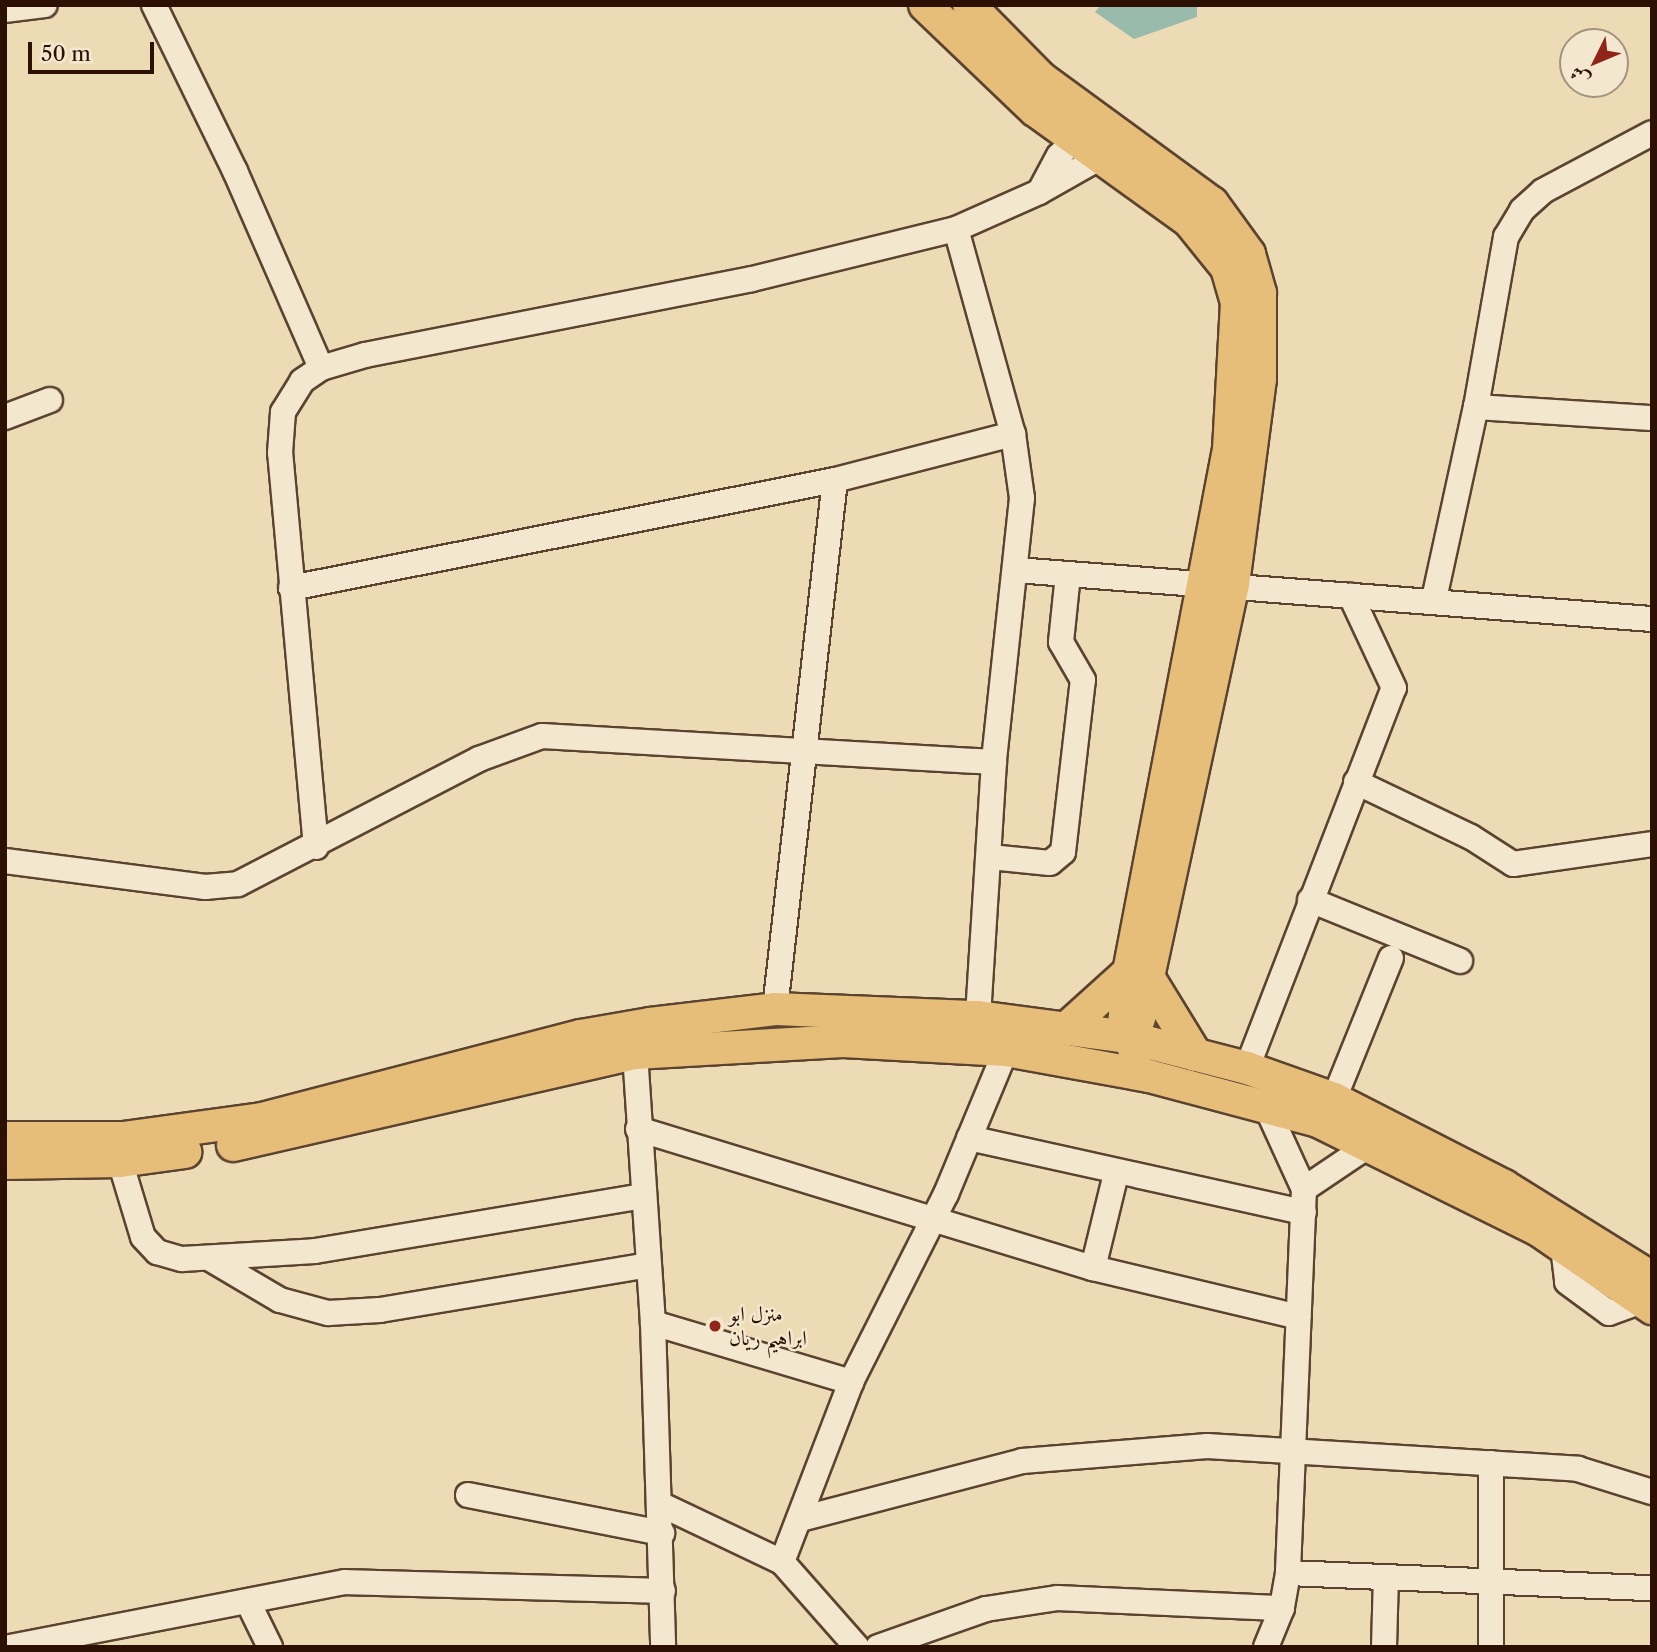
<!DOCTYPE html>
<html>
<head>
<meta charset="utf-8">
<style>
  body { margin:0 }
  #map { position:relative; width:1657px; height:1652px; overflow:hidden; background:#ecdbb5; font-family:"Libre Caslon Text",Amiri,serif }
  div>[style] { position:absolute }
  .water>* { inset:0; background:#99bbab }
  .roads { filter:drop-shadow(2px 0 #5b4330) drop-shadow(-2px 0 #5b4330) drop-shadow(0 2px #5b4330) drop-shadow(0 -2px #5b4330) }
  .minor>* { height:24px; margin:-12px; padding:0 12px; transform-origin:12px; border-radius:12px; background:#f3e8cf }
  .major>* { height:32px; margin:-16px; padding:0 16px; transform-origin:16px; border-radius:16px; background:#e6be7a }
  .dots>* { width:19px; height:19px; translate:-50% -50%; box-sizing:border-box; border:4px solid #f3e8cf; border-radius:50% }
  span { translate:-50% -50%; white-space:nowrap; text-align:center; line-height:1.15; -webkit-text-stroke:5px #f3e8cf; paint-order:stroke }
  .poi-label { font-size:21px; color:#2b1003 }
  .left { translate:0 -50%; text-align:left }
  .frame { position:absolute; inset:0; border:7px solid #2b1003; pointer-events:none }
  .north { position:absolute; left:1559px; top:28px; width:70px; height:70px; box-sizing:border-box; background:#f3e8cf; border:2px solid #a3927d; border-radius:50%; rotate:227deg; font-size:19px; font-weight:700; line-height:28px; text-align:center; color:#2b1003 }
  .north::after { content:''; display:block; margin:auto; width:24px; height:32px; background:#8f2418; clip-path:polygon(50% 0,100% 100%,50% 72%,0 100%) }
  .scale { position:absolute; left:28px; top:42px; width:126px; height:32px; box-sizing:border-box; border:4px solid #2b1003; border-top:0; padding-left:9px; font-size:21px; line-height:24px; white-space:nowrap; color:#2b1003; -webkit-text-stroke:5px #f3e8cf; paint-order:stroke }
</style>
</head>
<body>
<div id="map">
  <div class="water">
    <div style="clip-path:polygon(1101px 5px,1197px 5px,1197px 17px,1134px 39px,1095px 12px)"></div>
  </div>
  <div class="roads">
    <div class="minor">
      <div style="left:154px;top:5px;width:185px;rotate:64deg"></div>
      <div style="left:235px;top:171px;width:215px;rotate:66.4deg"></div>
      <div style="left:5px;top:10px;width:40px;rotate:-7.1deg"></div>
      <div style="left:1040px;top:191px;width:40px;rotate:-62deg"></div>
      <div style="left:1059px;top:156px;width:39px;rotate:-48deg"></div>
      <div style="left:956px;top:229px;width:213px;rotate:74.5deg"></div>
      <div style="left:1013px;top:434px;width:65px;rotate:82deg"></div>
      <div style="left:1022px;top:498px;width:265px;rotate:96.1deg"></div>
      <div style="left:994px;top:762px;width:256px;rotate:93.6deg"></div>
      <div style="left:1476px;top:407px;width:176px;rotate:3.6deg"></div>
      <div style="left:5px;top:417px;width:48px;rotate:-20.7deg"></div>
      <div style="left:1016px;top:570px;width:638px;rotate:4.41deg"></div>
      <div style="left:291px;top:588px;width:555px;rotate:-11.23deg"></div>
      <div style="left:835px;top:480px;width:184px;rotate:-14.5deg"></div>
      <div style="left:1434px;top:599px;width:197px;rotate:-77.7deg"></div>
      <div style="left:1476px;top:407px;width:173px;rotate:-80deg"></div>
      <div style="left:1506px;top:237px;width:31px;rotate:-59deg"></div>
      <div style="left:1522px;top:210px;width:28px;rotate:-42deg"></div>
      <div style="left:1543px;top:191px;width:123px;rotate:-28deg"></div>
      <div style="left:1356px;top:782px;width:127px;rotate:25.6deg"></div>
      <div style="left:1471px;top:837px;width:50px;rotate:32.7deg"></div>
      <div style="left:1513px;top:864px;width:140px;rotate:-8.2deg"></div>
      <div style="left:316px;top:847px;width:396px;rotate:-95.2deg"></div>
      <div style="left:280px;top:453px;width:41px;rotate:-85.8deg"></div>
      <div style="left:283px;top:412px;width:36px;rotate:-58deg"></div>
      <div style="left:302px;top:381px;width:23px;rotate:-34deg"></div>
      <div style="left:321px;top:368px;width:46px;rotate:-16.5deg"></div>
      <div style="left:365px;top:355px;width:394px;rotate:-11.1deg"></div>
      <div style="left:752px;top:279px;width:210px;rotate:-13.8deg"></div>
      <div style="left:956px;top:229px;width:91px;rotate:-24deg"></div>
      <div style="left:1039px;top:192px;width:73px;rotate:-29.4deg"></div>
      <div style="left:1103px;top:156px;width:14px;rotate:-54deg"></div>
      <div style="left:990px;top:857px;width:60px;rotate:5.7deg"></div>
      <div style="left:1050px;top:863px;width:17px;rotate:-40deg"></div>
      <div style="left:1063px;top:852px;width:173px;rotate:-83.4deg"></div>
      <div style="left:1083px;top:680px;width:44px;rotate:-120.1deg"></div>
      <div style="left:1061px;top:642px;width:68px;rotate:-84.1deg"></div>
      <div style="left:5px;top:861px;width:202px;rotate:7.4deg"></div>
      <div style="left:205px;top:887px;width:33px;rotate:-5deg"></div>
      <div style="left:238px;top:884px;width:271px;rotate:-27.4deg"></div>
      <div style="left:479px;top:759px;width:67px;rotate:-20.1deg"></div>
      <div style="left:542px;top:736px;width:453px;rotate:3.3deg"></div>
      <div style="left:1310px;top:900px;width:162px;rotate:22.1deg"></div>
      <div style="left:775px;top:1009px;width:532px;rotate:-83.53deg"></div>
      <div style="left:635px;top:1053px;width:271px;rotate:86.2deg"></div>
      <div style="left:653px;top:1323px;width:324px;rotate:88.2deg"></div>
      <div style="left:1247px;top:1068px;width:407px;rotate:-68.9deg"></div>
      <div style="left:1394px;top:688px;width:102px;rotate:-115.1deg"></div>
      <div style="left:1334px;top:1099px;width:152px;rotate:-68deg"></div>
      <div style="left:1265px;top:1104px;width:94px;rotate:65.4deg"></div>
      <div style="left:1304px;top:1189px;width:384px;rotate:92.4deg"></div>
      <div style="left:1288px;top:1573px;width:36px;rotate:100deg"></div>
      <div style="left:1282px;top:1608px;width:42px;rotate:112.3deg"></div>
      <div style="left:638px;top:1129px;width:476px;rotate:17deg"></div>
      <div style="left:1093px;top:1268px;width:211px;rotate:13.4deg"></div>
      <div style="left:969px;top:1138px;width:343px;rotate:12.5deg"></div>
      <div style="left:120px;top:1161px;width:79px;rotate:73.2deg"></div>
      <div style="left:143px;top:1237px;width:21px;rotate:47deg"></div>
      <div style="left:157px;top:1252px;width:26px;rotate:16deg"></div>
      <div style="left:182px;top:1259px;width:133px;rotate:-3.4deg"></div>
      <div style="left:315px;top:1251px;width:332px;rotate:-9.5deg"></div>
      <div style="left:1304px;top:1189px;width:81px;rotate:-33.9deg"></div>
      <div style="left:1563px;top:1247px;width:35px;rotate:83deg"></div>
      <div style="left:1567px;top:1282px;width:52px;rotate:36.4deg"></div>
      <div style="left:1609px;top:1313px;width:35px;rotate:-20deg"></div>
      <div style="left:212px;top:1260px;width:79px;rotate:30.5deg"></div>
      <div style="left:280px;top:1300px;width:50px;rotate:15.2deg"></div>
      <div style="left:328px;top:1313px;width:52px;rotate:-3.3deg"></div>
      <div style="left:380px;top:1310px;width:272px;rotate:-9.5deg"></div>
      <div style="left:1093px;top:1268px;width:97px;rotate:-76.3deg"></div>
      <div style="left:653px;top:1323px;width:207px;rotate:16.6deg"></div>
      <div style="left:1491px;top:1463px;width:184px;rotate:90deg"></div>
      <div style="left:468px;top:1495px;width:198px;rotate:11.1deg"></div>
      <div style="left:662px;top:1505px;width:133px;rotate:25.4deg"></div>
      <div style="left:782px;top:1562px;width:113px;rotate:48.6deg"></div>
      <div style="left:800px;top:1519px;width:229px;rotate:-14.6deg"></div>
      <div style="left:1022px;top:1461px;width:186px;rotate:-4.6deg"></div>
      <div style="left:1207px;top:1446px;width:372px;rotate:3.5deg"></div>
      <div style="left:1578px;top:1469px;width:77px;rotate:17.3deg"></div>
      <div style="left:782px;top:1562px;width:193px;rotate:-69deg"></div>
      <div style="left:851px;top:1382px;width:211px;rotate:-63.2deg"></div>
      <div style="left:946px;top:1194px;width:156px;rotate:-67.4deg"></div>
      <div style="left:1288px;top:1573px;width:364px;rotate:2.4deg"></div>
      <div style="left:248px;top:1602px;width:50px;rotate:63.9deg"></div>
      <div style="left:10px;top:1647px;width:341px;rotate:-11deg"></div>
      <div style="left:345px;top:1582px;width:318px;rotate:1.6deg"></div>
      <div style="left:878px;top:1647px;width:114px;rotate:-19.4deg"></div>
      <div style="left:986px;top:1609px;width:73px;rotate:-8.7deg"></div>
      <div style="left:1058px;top:1598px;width:224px;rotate:2.6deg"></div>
      <div style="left:1384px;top:1647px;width:70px;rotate:-88.4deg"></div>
    </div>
    <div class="major">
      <div style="left:925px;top:5px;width:152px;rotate:43.7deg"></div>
      <div style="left:1035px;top:110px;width:190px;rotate:35.8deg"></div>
      <div style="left:1189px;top:221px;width:60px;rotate:51deg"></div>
      <div style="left:1227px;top:268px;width:35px;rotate:74deg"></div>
      <div style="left:1237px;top:302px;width:147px;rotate:93.1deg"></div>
      <div style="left:1229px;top:449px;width:532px;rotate:100.82deg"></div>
      <div style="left:1129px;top:972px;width:53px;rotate:95.4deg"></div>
      <div style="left:1124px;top:1025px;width:30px;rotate:67deg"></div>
      <div style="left:969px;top:5px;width:103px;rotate:45.4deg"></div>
      <div style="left:1041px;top:78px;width:212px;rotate:36.2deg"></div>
      <div style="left:1212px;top:203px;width:63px;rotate:54deg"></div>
      <div style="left:1249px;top:254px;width:41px;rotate:74.2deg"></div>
      <div style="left:1260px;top:293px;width:86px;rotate:90deg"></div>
      <div style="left:1260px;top:379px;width:207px;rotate:97.5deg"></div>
      <div style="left:1233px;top:584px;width:445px;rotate:102.2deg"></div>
      <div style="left:1150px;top:980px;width:88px;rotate:58.5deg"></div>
      <div style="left:1067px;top:1028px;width:84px;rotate:-42.1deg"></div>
      <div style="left:5px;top:1138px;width:118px"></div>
      <div style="left:123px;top:1138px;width:140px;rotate:-7.8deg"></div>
      <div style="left:262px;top:1119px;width:330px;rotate:-14.6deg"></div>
      <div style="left:581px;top:1036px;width:70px;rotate:-9.9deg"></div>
      <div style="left:650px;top:1024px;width:126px;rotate:-6.8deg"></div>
      <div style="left:775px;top:1009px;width:203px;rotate:2.3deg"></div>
      <div style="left:978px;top:1017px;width:150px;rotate:7.6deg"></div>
      <div style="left:1127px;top:1037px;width:124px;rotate:14.5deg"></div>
      <div style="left:1247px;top:1068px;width:92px;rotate:19.6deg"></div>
      <div style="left:1334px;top:1099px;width:191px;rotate:27.1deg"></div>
      <div style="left:1504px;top:1186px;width:174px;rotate:31.9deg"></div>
      <div style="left:233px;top:1145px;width:412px;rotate:-12.9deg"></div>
      <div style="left:635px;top:1053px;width:208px;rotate:-3.3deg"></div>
      <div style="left:843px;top:1041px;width:163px;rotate:3.2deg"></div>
      <div style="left:1006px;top:1050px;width:145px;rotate:10.3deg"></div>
      <div style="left:1149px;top:1076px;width:175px;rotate:14.9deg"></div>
      <div style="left:1318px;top:1121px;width:244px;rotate:26.3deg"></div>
      <div style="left:1537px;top:1229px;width:140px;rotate:34.5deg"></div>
      <div style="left:5px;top:1163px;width:115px;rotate:-1deg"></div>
      <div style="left:120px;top:1161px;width:66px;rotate:-7.9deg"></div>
    </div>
  </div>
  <div class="dots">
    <div style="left:715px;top:1326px;background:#8f2418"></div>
  </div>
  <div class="poi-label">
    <span class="left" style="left:729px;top:1326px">منزل ابو<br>ابراهيم ريان</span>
  </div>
  <div class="frame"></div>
  <div class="north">ش</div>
  <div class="scale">50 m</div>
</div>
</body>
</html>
